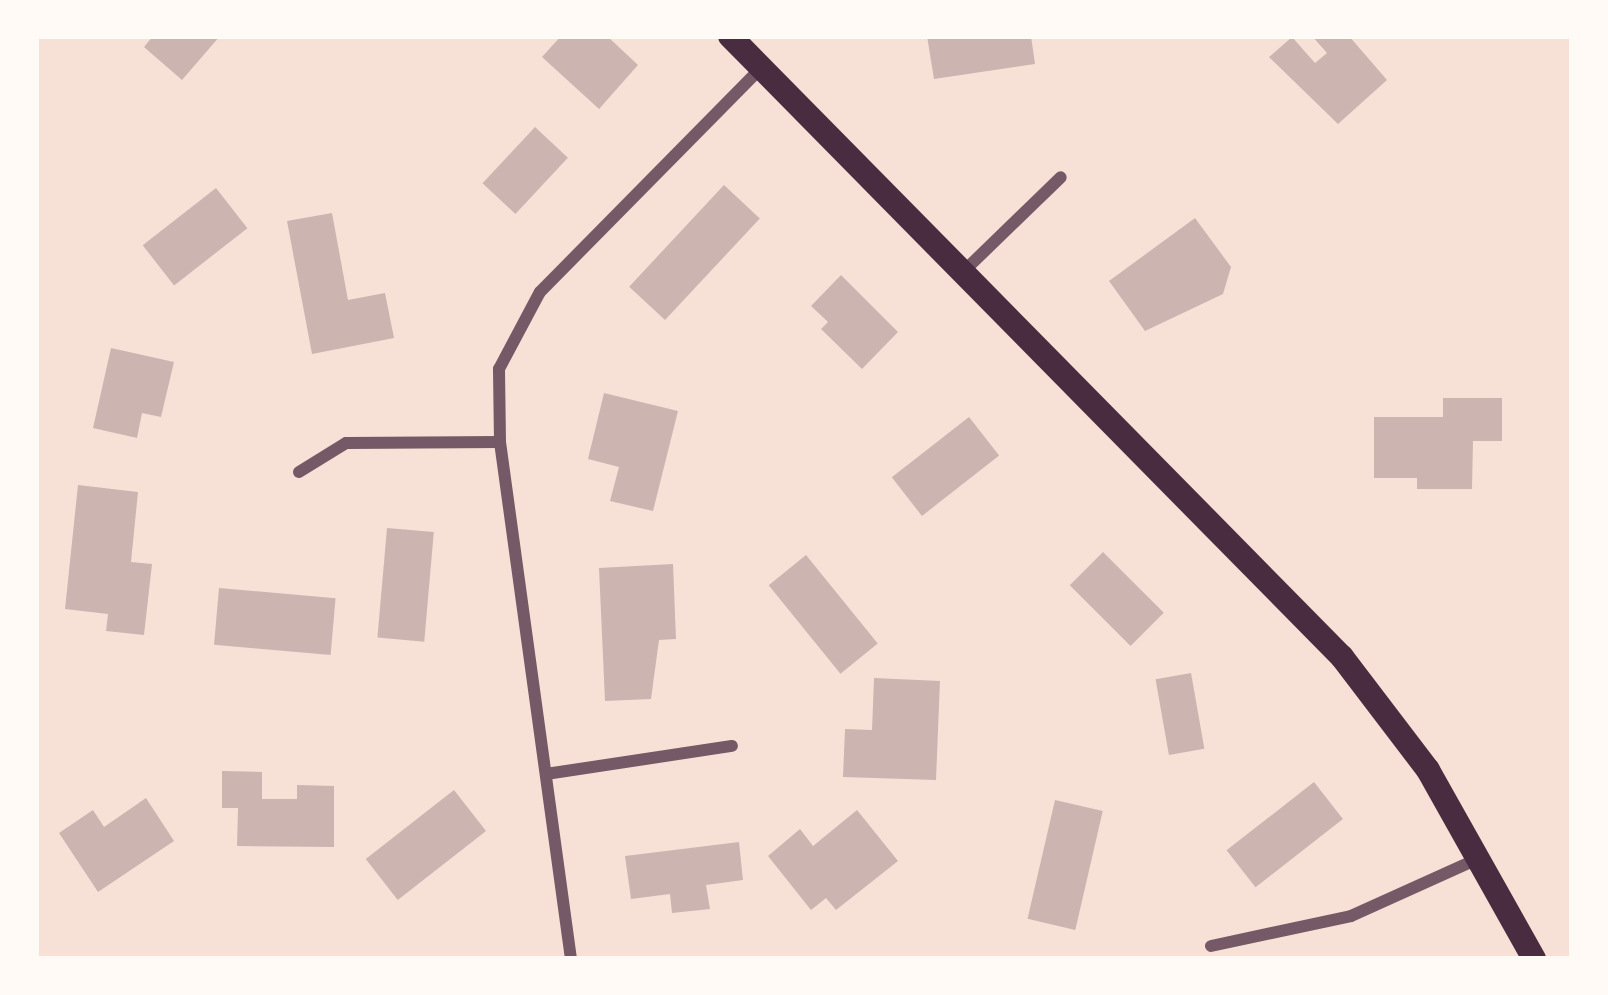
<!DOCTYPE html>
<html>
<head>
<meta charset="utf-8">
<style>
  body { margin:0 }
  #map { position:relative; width:1608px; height:995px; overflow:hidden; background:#f7e1d7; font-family:"Source Serif 4",serif }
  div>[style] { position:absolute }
  .building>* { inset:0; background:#ccb4b1; transform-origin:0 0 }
  .minor>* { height:12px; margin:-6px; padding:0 6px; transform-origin:6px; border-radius:6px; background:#755966 }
  .primary>* { height:24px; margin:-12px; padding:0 12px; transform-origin:12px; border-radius:12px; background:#4a2c40 }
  span { translate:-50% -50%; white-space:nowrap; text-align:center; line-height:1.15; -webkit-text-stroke:12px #fffaf5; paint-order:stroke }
  .frame { position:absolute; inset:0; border:39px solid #fffaf5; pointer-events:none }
</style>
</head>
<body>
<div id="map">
  <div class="building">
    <div style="clip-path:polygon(153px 36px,220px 36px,182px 80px,144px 47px)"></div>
    <div style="clip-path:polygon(561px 36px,607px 36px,638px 65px,599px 109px,542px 57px)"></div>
    <div style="clip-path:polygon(927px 36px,1031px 36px,1035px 64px,934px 79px)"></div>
    <div style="clip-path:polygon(1312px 36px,1349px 36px,1387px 80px,1338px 124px,1269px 57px,1292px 37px,1315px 63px,1327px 53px)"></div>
    <div style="left:535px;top:127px;width:45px;height:77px;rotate:43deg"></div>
    <div style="left:724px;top:185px;width:49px;height:139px;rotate:43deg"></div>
    <div style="left:216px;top:188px;width:51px;height:93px;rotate:52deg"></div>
    <div style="clip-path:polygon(332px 213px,348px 300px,385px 293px,394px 338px,312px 354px,287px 221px)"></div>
    <div style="clip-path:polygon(1195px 218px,1231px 267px,1223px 294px,1145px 331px,1109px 281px)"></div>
    <div style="clip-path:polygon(841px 275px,898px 332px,862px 369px,821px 329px,828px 322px,811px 306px)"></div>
    <div style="clip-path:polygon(111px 348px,174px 362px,161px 417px,142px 413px,137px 438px,93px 428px)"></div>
    <div style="clip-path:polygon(604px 393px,678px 411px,653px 511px,610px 501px,619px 467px,588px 459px)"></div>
    <div style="clip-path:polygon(1443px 398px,1502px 398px,1502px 441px,1473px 441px,1472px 489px,1417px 489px,1417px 478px,1374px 478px,1374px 417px,1443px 417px)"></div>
    <div style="left:969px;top:417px;width:49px;height:98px;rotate:52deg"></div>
    <div style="clip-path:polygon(78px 485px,138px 492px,131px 562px,152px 564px,144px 635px,106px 631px,108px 614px,65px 609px)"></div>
    <div style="left:387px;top:528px;width:47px;height:110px;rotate:5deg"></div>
    <div style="left:1103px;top:552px;width:86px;height:47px;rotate:45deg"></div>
    <div style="left:806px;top:555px;width:114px;height:48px;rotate:51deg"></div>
    <div style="clip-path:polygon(673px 564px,676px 639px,659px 640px,651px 699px,605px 701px,599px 568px)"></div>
    <div style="left:219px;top:588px;width:117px;height:57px;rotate:5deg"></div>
    <div style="left:1191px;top:673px;width:77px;height:36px;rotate:80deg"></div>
    <div style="clip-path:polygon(874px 678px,940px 681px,936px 780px,843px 777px,845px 729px,872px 730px)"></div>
    <div style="clip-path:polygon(222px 771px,262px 772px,262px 799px,297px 799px,297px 785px,334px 786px,334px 847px,237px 846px,238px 808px,222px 808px)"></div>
    <div style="left:1314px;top:782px;width:47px;height:111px;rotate:52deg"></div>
    <div style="left:454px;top:790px;width:52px;height:112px;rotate:52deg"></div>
    <div style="clip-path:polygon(146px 798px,174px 841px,98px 892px,59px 833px,93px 810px,104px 827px)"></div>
    <div style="left:1055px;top:800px;width:49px;height:122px;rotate:13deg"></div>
    <div style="clip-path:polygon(857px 810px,898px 861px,836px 910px,826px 898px,811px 910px,768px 856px,800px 829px,813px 846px)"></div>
    <div style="clip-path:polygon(739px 842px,743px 880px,706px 885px,710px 909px,672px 913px,670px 894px,631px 899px,625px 856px)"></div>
  </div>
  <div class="minor">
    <div style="left:963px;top:272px;width:136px;rotate:-44.1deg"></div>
    <div style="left:299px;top:472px;width:55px;rotate:-31.7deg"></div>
    <div style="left:346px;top:443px;width:154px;rotate:-0.4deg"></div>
    <div style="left:546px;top:774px;width:188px;rotate:-8.6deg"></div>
    <div style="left:1211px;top:946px;width:143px;rotate:-12.1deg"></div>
    <div style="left:1351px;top:916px;width:138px;rotate:-24.3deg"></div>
    <div style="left:571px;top:959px;width:522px;rotate:-97.82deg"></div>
    <div style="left:500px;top:442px;width:73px;rotate:-90.8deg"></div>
    <div style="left:499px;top:369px;width:87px;rotate:-62deg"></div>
    <div style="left:540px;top:292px;width:315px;rotate:-45.4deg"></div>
  </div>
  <div class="primary">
    <div style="left:730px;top:36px;width:872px;rotate:45.42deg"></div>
    <div style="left:1342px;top:657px;width:142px;rotate:52.7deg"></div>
    <div style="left:1428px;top:770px;width:217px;rotate:60.7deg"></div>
  </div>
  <div class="frame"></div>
</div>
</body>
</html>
